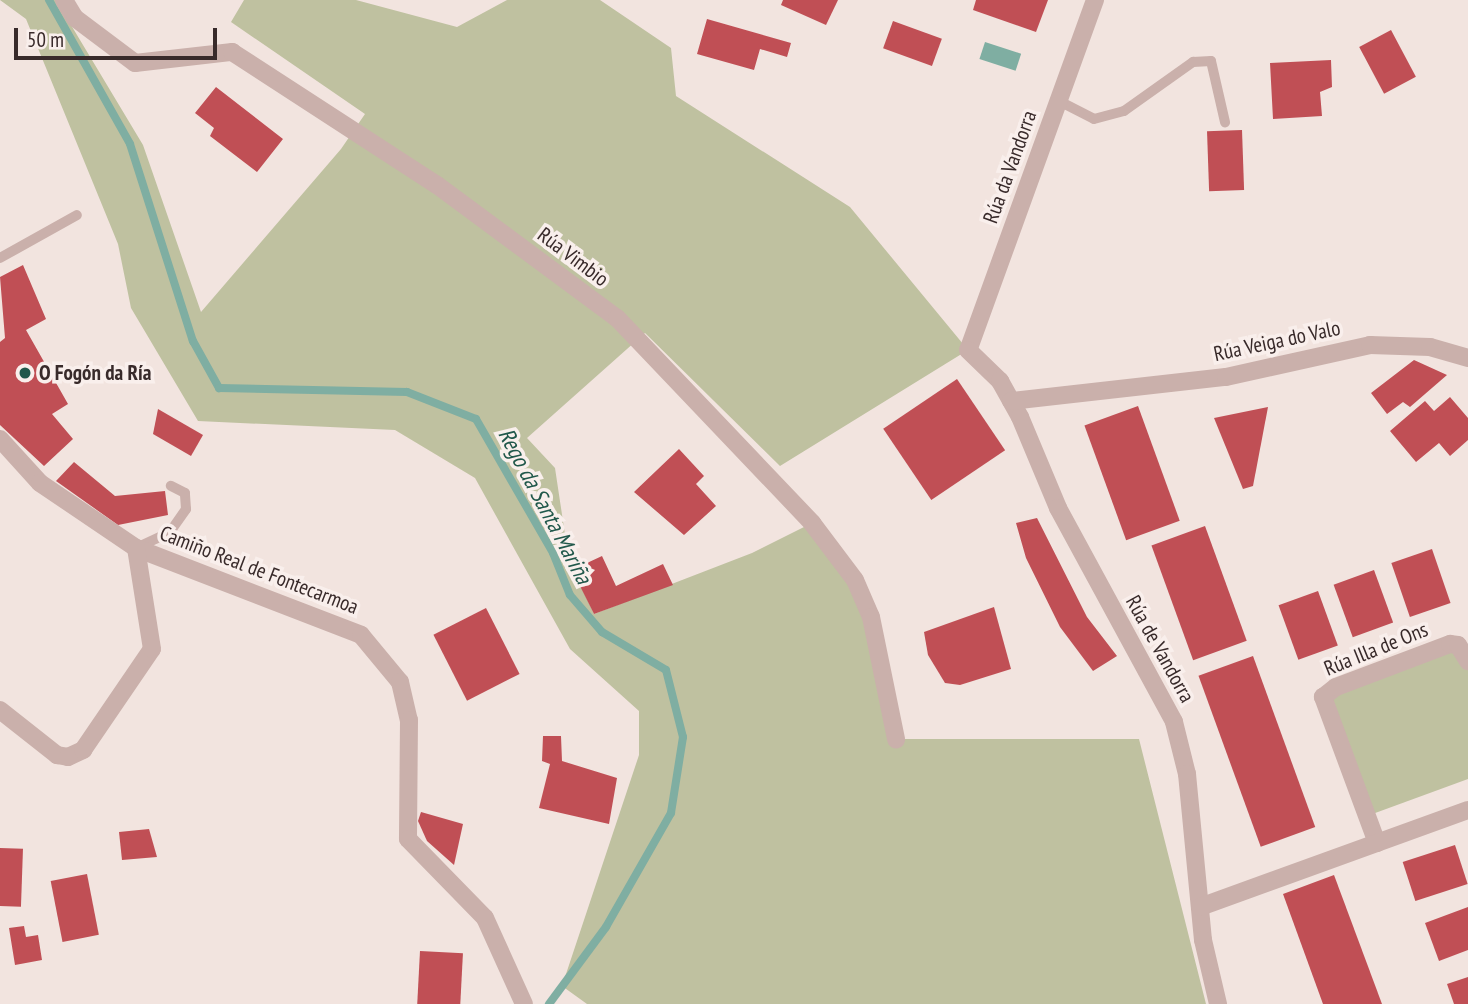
<!DOCTYPE html>
<html>
<head>
<meta charset="utf-8">
<style>
  body { margin:0 }
  #map { position:relative; width:1468px; height:1004px; overflow:hidden; background:#f2e4df; font-family:"PT Sans Narrow",sans-serif }
  div>[style] { position:absolute }
  .green>* { inset:0; background:#bfc1a0 }
  .water>* { inset:0; background:#7faea2; transform-origin:0 0 }
  .stream>* { height:8px; margin:-4px; padding:0 4px; transform-origin:4px; border-radius:4px; background:#7faea2 }
  .building>* { inset:0; background:#c04f55; transform-origin:0 0 }
  .service>* { height:10px; margin:-5px; padding:0 5px; transform-origin:5px; border-radius:5px; background:#cab0ab }
  .minor>* { height:18px; margin:-9px; padding:0 9px; transform-origin:9px; border-radius:9px; background:#cab0ab }
  .dots>* { width:19px; height:19px; translate:-50% -50%; box-sizing:border-box; border:4px solid #f9efec; border-radius:50% }
  span { translate:-50% -50%; white-space:nowrap; text-align:center; line-height:1.15; -webkit-text-stroke:7px #f9efec; paint-order:stroke }
  .street-label { font-size:21px; color:#382a2a }
  .poi-label { font-size:21px; color:#382a2a; font-weight:700 }
  .left { translate:0 -50%; text-align:left }
  .water-label { font-size:23px; color:#21584b; font-style:italic }
  .scale { position:absolute; left:14px; top:28px; width:203px; height:32px; box-sizing:border-box; border:4px solid #382a2a; border-top:0; padding-left:9px; font-size:21px; line-height:24px; white-space:nowrap; color:#382a2a; -webkit-text-stroke:5px #f9efec; paint-order:stroke }
</style>
</head>
<body>
<div id="map">
  <div class="green">
    <div style="clip-path:polygon(0 0,56px 0,143px 145px,201px 312px,341px 149px,365px 114px,231px 22px,244px 0,356px 0,457px 27px,507px 0,600px 0,671px 48px,676px 96px,850px 207px,968px 350px,780px 466px,645px 333px,527px 438px,555px 468px,569px 561px,594px 614px,752px 553px,812px 523px,855px 580px,896px 739px,1139px 739px,1206px 1004px,587px 1004px,562px 986px,639px 755px,639px 711px,570px 649px,475px 478px,395px 430px,198px 421px,131px 308px,118px 244px,26px 19px)"></div>
    <div style="clip-path:polygon(1458px 645px,1468px 668px,1468px 779px,1367px 816px,1323px 697px)"></div>
  </div>
  <div class="water">
    <div style="left:985px;top:42px;width:38px;height:18px;rotate:18deg"></div>
  </div>
  <div class="stream">
    <div style="left:49px;top:0;width:165px;rotate:60.6deg"></div>
    <div style="left:130px;top:144px;width:207px;rotate:72.3deg"></div>
    <div style="left:193px;top:341px;width:54px;rotate:61deg"></div>
    <div style="left:219px;top:388px;width:188px;rotate:1.2deg"></div>
    <div style="left:407px;top:392px;width:74px;rotate:21.4deg"></div>
    <div style="left:476px;top:419px;width:155px;rotate:60.1deg"></div>
    <div style="left:553px;top:553px;width:45px;rotate:68deg"></div>
    <div style="left:570px;top:595px;width:49px;rotate:49.1deg"></div>
    <div style="left:602px;top:632px;width:74px;rotate:30.7deg"></div>
    <div style="left:666px;top:670px;width:69px;rotate:75.8deg"></div>
    <div style="left:683px;top:737px;width:77px;rotate:99deg"></div>
    <div style="left:671px;top:813px;width:131px;rotate:119.7deg"></div>
    <div style="left:606px;top:927px;width:96px;rotate:126.5deg"></div>
  </div>
  <div class="building">
    <div style="clip-path:polygon(783px 0,838px 0,826px 25px,781px 5px)"></div>
    <div style="clip-path:polygon(976px 0,1048px 0,1036px 32px,973px 10px)"></div>
    <div style="clip-path:polygon(707px 19px,791px 43px,787px 57px,760px 49px,754px 70px,697px 54px)"></div>
    <div style="left:893px;top:21px;width:52px;height:29px;rotate:20deg"></div>
    <div style="left:1391px;top:30px;width:53px;height:36px;rotate:62deg"></div>
    <div style="clip-path:polygon(1331px 60px,1332px 87px,1320px 92px,1322px 116px,1273px 119px,1270px 63px)"></div>
    <div style="clip-path:polygon(216px 87px,283px 139px,257px 172px,210px 136px,214px 128px,195px 113px)"></div>
    <div style="left:1242px;top:130px;width:60px;height:35px;rotate:88deg"></div>
    <div style="clip-path:polygon(23px 265px,46px 319px,26px 330px,68px 404px,52px 414px,73px 439px,44px 466px,0 425px,0 342px,5px 338px,0 277px)"></div>
    <div style="clip-path:polygon(1414px 360px,1447px 375px,1410px 407px,1403px 402px,1387px 414px,1371px 393px)"></div>
    <div style="left:957px;top:379px;width:86px;height:89px;rotate:56deg"></div>
    <div style="clip-path:polygon(1450px 397px,1468px 418px,1468px 440px,1450px 456px,1439px 443px,1416px 462px,1390px 431px,1425px 401px,1434px 411px)"></div>
    <div style="left:1138px;top:406px;width:122px;height:57px;rotate:70deg"></div>
    <div style="clip-path:polygon(1268px 407px,1253px 486px,1243px 489px,1214px 418px)"></div>
    <div style="clip-path:polygon(158px 409px,203px 435px,191px 456px,153px 434px)"></div>
    <div style="clip-path:polygon(679px 449px,704px 476px,696px 484px,716px 506px,684px 535px,634px 492px)"></div>
    <div style="clip-path:polygon(74px 462px,115px 496px,165px 491px,168px 515px,118px 525px,56px 481px)"></div>
    <div style="clip-path:polygon(1037px 518px,1087px 617px,1117px 656px,1093px 671px,1060px 627px,1026px 558px,1016px 523px)"></div>
    <div style="left:1205px;top:526px;width:122px;height:57px;rotate:70deg"></div>
    <div style="left:1432px;top:549px;width:57px;height:43px;rotate:71deg"></div>
    <div style="clip-path:polygon(602px 556px,616px 586px,663px 564px,673px 585px,594px 614px,572px 570px)"></div>
    <div style="left:1374px;top:570px;width:56px;height:43px;rotate:70deg"></div>
    <div style="left:1318px;top:591px;width:58px;height:42px;rotate:70deg"></div>
    <div style="clip-path:polygon(994px 607px,1011px 669px,960px 685px,945px 683px,928px 655px,924px 632px)"></div>
    <div style="left:486px;top:608px;width:74px;height:59px;rotate:63deg"></div>
    <div style="left:1253px;top:656px;width:182px;height:58px;rotate:70deg"></div>
    <div style="clip-path:polygon(543px 736px,561px 736px,562px 761px,617px 778px,609px 824px,539px 808px,550px 764px,542px 761px)"></div>
    <div style="clip-path:polygon(421px 812px,463px 824px,454px 865px,427px 841px,418px 821px)"></div>
    <div style="clip-path:polygon(149px 829px,157px 857px,122px 860px,119px 832px)"></div>
    <div style="left:1455px;top:845px;width:41px;height:55px;rotate:72deg"></div>
    <div style="left:0;top:848px;width:23px;height:58px;rotate:2deg"></div>
    <div style="left:87px;top:874px;width:62px;height:37px;rotate:79deg"></div>
    <div style="clip-path:polygon(1334px 875px,1382px 1004px,1323px 1004px,1283px 894px)"></div>
    <div style="clip-path:polygon(1468px 907px,1468px 950px,1439px 961px,1425px 923px)"></div>
    <div style="clip-path:polygon(24px 926px,26px 937px,38px 935px,42px 960px,15px 965px,9px 928px)"></div>
    <div style="left:420px;top:951px;width:43px;height:53px;rotate:3deg"></div>
    <div style="clip-path:polygon(1468px 977px,1468px 1004px,1454px 1004px,1447px 984px)"></div>
  </div>
  <div class="service">
    <div style="left:1059px;top:101px;width:39px;rotate:27deg"></div>
    <div style="left:1094px;top:119px;width:31px;rotate:-15deg"></div>
    <div style="left:1124px;top:111px;width:85px;rotate:-35.4deg"></div>
    <div style="left:1193px;top:62px;width:18px;rotate:-3deg"></div>
    <div style="left:1211px;top:61px;width:63px;rotate:77.1deg"></div>
    <div style="left:0;top:258px;width:88px;rotate:-29.2deg"></div>
    <div style="left:136px;top:548px;width:38px;rotate:-25deg"></div>
    <div style="left:170px;top:532px;width:28px;rotate:-55deg"></div>
    <div style="left:186px;top:509px;width:16px;rotate:-94deg"></div>
    <div style="left:185px;top:493px;width:16px;rotate:-153deg"></div>
  </div>
  <div class="minor">
    <div style="left:64px;top:0;width:21px;rotate:59deg"></div>
    <div style="left:75px;top:18px;width:75px;rotate:36.9deg"></div>
    <div style="left:135px;top:63px;width:98px;rotate:-6.5deg"></div>
    <div style="left:232px;top:52px;width:244px;rotate:33deg"></div>
    <div style="left:437px;top:185px;width:224px;rotate:36.5deg"></div>
    <div style="left:617px;top:318px;width:283px;rotate:46.4deg"></div>
    <div style="left:812px;top:523px;width:71px;rotate:53deg"></div>
    <div style="left:855px;top:580px;width:40px;rotate:66.6deg"></div>
    <div style="left:871px;top:617px;width:125px;rotate:78.4deg"></div>
    <div style="left:1095px;top:0;width:372px;rotate:109.9deg"></div>
    <div style="left:968px;top:350px;width:45px;rotate:44.1deg"></div>
    <div style="left:1000px;top:381px;width:41px;rotate:60.9deg"></div>
    <div style="left:1020px;top:417px;width:99px;rotate:67.3deg"></div>
    <div style="left:1058px;top:508px;width:243px;rotate:61.5deg"></div>
    <div style="left:1174px;top:722px;width:54px;rotate:76deg"></div>
    <div style="left:1187px;top:774px;width:167px;rotate:84.5deg"></div>
    <div style="left:1203px;top:940px;width:66px;rotate:76.8deg"></div>
    <div style="left:1011px;top:401px;width:216px;rotate:-6.4deg"></div>
    <div style="left:1226px;top:377px;width:148px;rotate:-12.5deg"></div>
    <div style="left:1370px;top:345px;width:60px;rotate:1.9deg"></div>
    <div style="left:1430px;top:347px;width:40px;rotate:16deg"></div>
    <div style="left:0;top:439px;width:59px;rotate:47.7deg"></div>
    <div style="left:40px;top:483px;width:116px;rotate:34.1deg"></div>
    <div style="left:136px;top:548px;width:241px;rotate:21.1deg"></div>
    <div style="left:361px;top:635px;width:61px;rotate:50.3deg"></div>
    <div style="left:400px;top:682px;width:39px;rotate:77deg"></div>
    <div style="left:409px;top:720px;width:119px;rotate:90.5deg"></div>
    <div style="left:408px;top:839px;width:110px;rotate:45.7deg"></div>
    <div style="left:485px;top:918px;width:94px;rotate:65.6deg"></div>
    <div style="left:0;top:710px;width:73px;rotate:38.3deg"></div>
    <div style="left:57px;top:755px;width:11px;rotate:10deg"></div>
    <div style="left:68px;top:757px;width:17px;rotate:-25deg"></div>
    <div style="left:83px;top:750px;width:122px;rotate:-55.7deg"></div>
    <div style="left:152px;top:649px;width:102px;rotate:-99deg"></div>
    <div style="left:1377px;top:843px;width:156px;rotate:-110.3deg"></div>
    <div style="left:1323px;top:697px;width:16px;rotate:-38deg"></div>
    <div style="left:1336px;top:687px;width:122px;rotate:-20.7deg"></div>
    <div style="left:1450px;top:644px;width:8px;rotate:7deg"></div>
    <div style="left:1458px;top:645px;width:19px;rotate:58deg"></div>
    <div style="left:1200px;top:907px;width:285px;rotate:-19.9deg"></div>
  </div>
  <div class="dots">
    <div style="left:25px;top:373px;background:#21584b"></div>
  </div>
  <div class="street-label">
    <span style="left:1010px;top:167px;rotate:-70deg">Rúa da Vandorra</span>
    <span style="left:573px;top:257px;rotate:37deg">Rúa Vimbio</span>
    <span style="left:1277px;top:341px;rotate:-12deg">Rúa Veiga do Valo</span>
    <span style="left:259px;top:570px;rotate:21deg">Camiño Real de Fontecarmoa</span>
    <span style="left:1160px;top:649px;rotate:61deg">Rúa de Vandorra</span>
    <span style="left:1376px;top:649px;rotate:-22deg">Rúa Illa de Ons</span>
  </div>
  <div class="poi-label">
    <span class="left" style="left:39px;top:373px">O Fogón da Ría</span>
  </div>
  <div class="water-label">
    <span style="left:545px;top:506px;rotate:62deg">Rego da Santa Mariña</span>
  </div>
  <div class="scale">50 m</div>
</div>
</body>
</html>
